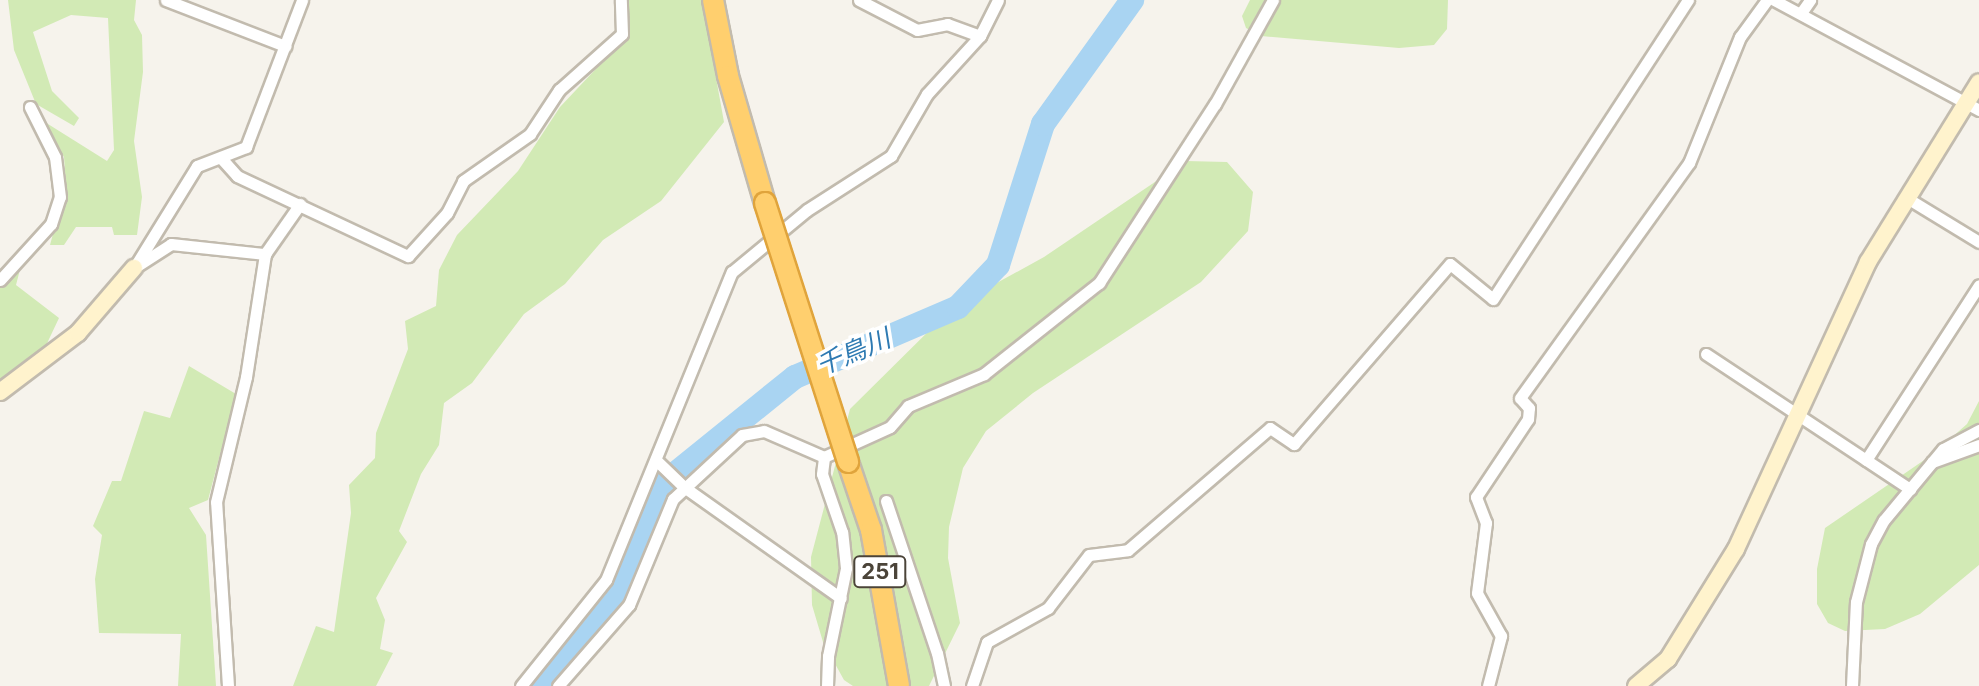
<!DOCTYPE html>
<html>
<head>
<meta charset="utf-8">
<style>
  body { margin:0 }
  #map { position:relative; width:1979px; height:686px; overflow:hidden; background:#f6f3ec; font-family:Inter,"Noto Sans JP",sans-serif }
  div>[style] { position:absolute }
  .green>* { inset:0; background:#d2eab5 }
  .river>* { height:24px; margin:-12px; padding:0 12px; transform-origin:12px; border-radius:12px; background:#a9d4f2 }
  .roads { filter:drop-shadow(2px 0 #c2bbae) drop-shadow(-2px 0 #c2bbae) drop-shadow(0 2px #c2bbae) drop-shadow(0 -2px #c2bbae) }
  .street>* { height:11px; margin:-5.5px; padding:0 5.5px; transform-origin:5.5px; border-radius:5.5px; background:#fff }
  .secondary>* { height:16px; margin:-8px; padding:0 8px; transform-origin:8px; border-radius:8px; background:#fff3cd }
  .highway>* { height:20px; margin:-10px; padding:0 10px; transform-origin:10px; border-radius:10px; background:#ffcf6e }
  .bridges { filter:drop-shadow(2px 0 #e0a43c) drop-shadow(-2px 0 #e0a43c) drop-shadow(0 2px #e0a43c) drop-shadow(0 -2px #e0a43c) }
  .highway-bridge>* { height:20px; margin:-10px; padding:0 10px; transform-origin:10px; border-radius:10px; background:#ffcf6e }
  span { translate:-50% -50%; white-space:nowrap; text-align:center; line-height:1.15; -webkit-text-stroke:7px #fff; paint-order:stroke }
  .shield-label span { padding:2px 6px; background:#fff; border:2px solid; border-radius:6px; -webkit-text-stroke-width:0 }
  .shield-label { font-size:22px; color:#4b4439; font-weight:700 }
  .water-label { font-size:26px; color:#2e7ab2; font-style:italic }
</style>
</head>
<body>
<div id="map">
  <div class="green">
    <div style="clip-path:polygon(8px 0,136px 0,134px 20px,142px 35px,143px 72px,134px 141px,142px 197px,137px 235px,114px 235px,112px 227px,76px 227px,64px 245px,50px 245px,66px 186px,64px 157px,40px 119px,107px 161px,114px 150px,108px 18px,71px 15px,33px 32px,52px 91px,79px 118px,74px 126px,36px 104px,14px 50px)"></div>
    <div style="clip-path:polygon(626px 0,702px 0,724px 122px,661px 201px,603px 240px,565px 284px,524px 314px,472px 383px,444px 403px,439px 445px,421px 474px,399px 531px,407px 542px,376px 598px,385px 620px,380px 649px,393px 653px,376px 686px,293px 686px,316px 626px,334px 632px,351px 513px,349px 485px,375px 458px,376px 433px,408px 349px,405px 321px,436px 306px,439px 270px,457px 235px,518px 171px,560px 107px,624px 39px)"></div>
    <div style="clip-path:polygon(1250px 0,1448px 0,1447px 29px,1434px 45px,1399px 48px,1261px 36px,1246px 28px,1242px 16px)"></div>
    <div style="clip-path:polygon(1186px 161px,1227px 162px,1253px 192px,1248px 231px,1201px 282px,1033px 393px,986px 431px,963px 468px,949px 527px,948px 558px,960px 623px,929px 686px,853px 686px,844px 680px,823px 642px,812px 605px,811px 557px,850px 409px,953px 307px,1044px 257px)"></div>
    <div style="clip-path:polygon(22px 262px,16px 285px,59px 318px,42px 354px,0 381px,0 284px)"></div>
    <div style="clip-path:polygon(189px 366px,236px 394px,208px 500px,189px 508px,206px 535px,216px 686px,178px 686px,181px 634px,99px 633px,95px 579px,102px 535px,93px 526px,112px 481px,121px 481px,144px 411px,170px 418px)"></div>
    <div style="clip-path:polygon(1979px 401px,1979px 565px,1920px 614px,1885px 629px,1845px 631px,1828px 623px,1817px 604px,1817px 569px,1825px 528px,1933px 454px,1967px 424px)"></div>
  </div>
  <div class="river">
    <div style="left:542px;top:686px;width:113px;rotate:-49deg"></div>
    <div style="left:616px;top:601px;width:78px;rotate:-70.6deg"></div>
    <div style="left:642px;top:527px;width:52px;rotate:-62.4deg"></div>
    <div style="left:666px;top:481px;width:166px;rotate:-38.9deg"></div>
    <div style="left:795px;top:377px;width:177px;rotate:-23.2deg"></div>
    <div style="left:958px;top:307px;width:58px;rotate:-46.4deg"></div>
    <div style="left:998px;top:265px;width:148px;rotate:-72.3deg"></div>
    <div style="left:1043px;top:124px;width:153px;rotate:-54.3deg"></div>
  </div>
  <div class="roads">
    <div class="street">
      <div style="left:166px;top:0;width:128px;rotate:21.1deg"></div>
      <div style="left:859px;top:0;width:65px;rotate:27.3deg"></div>
      <div style="left:917px;top:30px;width:31px;rotate:-11deg"></div>
      <div style="left:947px;top:24px;width:35px;rotate:20deg"></div>
      <div style="left:1774px;top:0;width:233px;rotate:28.2deg"></div>
      <div style="left:1801px;top:13px;width:16px;rotate:-55deg"></div>
      <div style="left:221px;top:158px;width:24px;rotate:48deg"></div>
      <div style="left:237px;top:176px;width:189px;rotate:25.1deg"></div>
      <div style="left:408px;top:256px;width:58px;rotate:-47.8deg"></div>
      <div style="left:447px;top:213px;width:36px;rotate:-63deg"></div>
      <div style="left:463px;top:181px;width:82px;rotate:-35deg"></div>
      <div style="left:530px;top:134px;width:53px;rotate:-56.6deg"></div>
      <div style="left:559px;top:90px;width:84px;rotate:-41.6deg"></div>
      <div style="left:622px;top:34px;width:34px;rotate:-92deg"></div>
      <div style="left:1907px;top:198px;width:84px;rotate:31.4deg"></div>
      <div style="left:134px;top:268px;width:120px;rotate:-58.3deg"></div>
      <div style="left:197px;top:166px;width:53px;rotate:-21.2deg"></div>
      <div style="left:246px;top:147px;width:157px;rotate:-69.1deg"></div>
      <div style="left:134px;top:268px;width:44px;rotate:-33deg"></div>
      <div style="left:171px;top:244px;width:95px;rotate:6.1deg"></div>
      <div style="left:0;top:280px;width:76px;rotate:-47.7deg"></div>
      <div style="left:51px;top:224px;width:28px;rotate:-72deg"></div>
      <div style="left:60px;top:197px;width:40px;rotate:-97.1deg"></div>
      <div style="left:55px;top:157px;width:56px;rotate:-116.6deg"></div>
      <div style="left:1706px;top:354px;width:245px;rotate:33.5deg"></div>
      <div style="left:1866px;top:460px;width:208px;rotate:-57.1deg"></div>
      <div style="left:658px;top:462px;width:36px;rotate:44deg"></div>
      <div style="left:684px;top:487px;width:192px;rotate:35.3deg"></div>
      <div style="left:1932px;top:462px;width:50px;rotate:-19.9deg"></div>
      <div style="left:886px;top:501px;width:160px;rotate:71.5deg"></div>
      <div style="left:937px;top:653px;width:34px;rotate:78deg"></div>
      <div style="left:228px;top:686px;width:184px;rotate:-93.7deg"></div>
      <div style="left:216px;top:502px;width:129px;rotate:-76.5deg"></div>
      <div style="left:246px;top:377px;width:124px;rotate:-81.2deg"></div>
      <div style="left:265px;top:254px;width:61px;rotate:-55deg"></div>
      <div style="left:521px;top:686px;width:136px;rotate:-51.3deg"></div>
      <div style="left:606px;top:580px;width:333px;rotate:-67.8deg"></div>
      <div style="left:732px;top:272px;width:97px;rotate:-39.6deg"></div>
      <div style="left:807px;top:210px;width:100px;rotate:-32.7deg"></div>
      <div style="left:891px;top:156px;width:72px;rotate:-59.9deg"></div>
      <div style="left:927px;top:94px;width:79px;rotate:-47.6deg"></div>
      <div style="left:980px;top:36px;width:40px;rotate:-63.4deg"></div>
      <div style="left:558px;top:686px;width:108px;rotate:-48.8deg"></div>
      <div style="left:629px;top:605px;width:115px;rotate:-67.5deg"></div>
      <div style="left:673px;top:499px;width:94px;rotate:-42.8deg"></div>
      <div style="left:742px;top:435px;width:22px;rotate:-10deg"></div>
      <div style="left:764px;top:431px;width:65px;rotate:23.4deg"></div>
      <div style="left:827px;top:686px;width:30px;rotate:-88deg"></div>
      <div style="left:828px;top:656px;width:90px;rotate:-78.4deg"></div>
      <div style="left:846px;top:568px;width:36px;rotate:-96deg"></div>
      <div style="left:842px;top:532px;width:61px;rotate:-109deg"></div>
      <div style="left:822px;top:474px;width:17px;rotate:-83deg"></div>
      <div style="left:824px;top:457px;width:72px;rotate:-24.4deg"></div>
      <div style="left:890px;top:427px;width:28px;rotate:-49deg"></div>
      <div style="left:908px;top:406px;width:82px;rotate:-22.8deg"></div>
      <div style="left:984px;top:374px;width:147px;rotate:-38.4deg"></div>
      <div style="left:1099px;top:283px;width:213px;rotate:-57.1deg"></div>
      <div style="left:1215px;top:104px;width:119px;rotate:-60.9deg"></div>
      <div style="left:972px;top:686px;width:46px;rotate:-71.2deg"></div>
      <div style="left:987px;top:642px;width:70px;rotate:-29.1deg"></div>
      <div style="left:1048px;top:608px;width:67px;rotate:-52.3deg"></div>
      <div style="left:1089px;top:555px;width:39px;rotate:-7deg"></div>
      <div style="left:1128px;top:550px;width:187px;rotate:-40.7deg"></div>
      <div style="left:1270px;top:428px;width:29px;rotate:34deg"></div>
      <div style="left:1294px;top:444px;width:238px;rotate:-49.1deg"></div>
      <div style="left:1450px;top:264px;width:55px;rotate:39.1deg"></div>
      <div style="left:1493px;top:299px;width:357px;rotate:-56.9deg"></div>
      <div style="left:1488px;top:686px;width:52px;rotate:-75.4deg"></div>
      <div style="left:1501px;top:636px;width:49px;rotate:-119.2deg"></div>
      <div style="left:1477px;top:593px;width:71px;rotate:-82.7deg"></div>
      <div style="left:1486px;top:523px;width:28px;rotate:-111deg"></div>
      <div style="left:1476px;top:497px;width:94px;rotate:-56.3deg"></div>
      <div style="left:1528px;top:419px;width:11px;rotate:-85deg"></div>
      <div style="left:1529px;top:408px;width:13px;rotate:-132deg"></div>
      <div style="left:1520px;top:398px;width:289px;rotate:-54.3deg"></div>
      <div style="left:1689px;top:163px;width:136px;rotate:-68deg"></div>
      <div style="left:1740px;top:37px;width:46px;rotate:-53.9deg"></div>
      <div style="left:1852px;top:686px;width:84px;rotate:-87.3deg"></div>
      <div style="left:1856px;top:602px;width:60px;rotate:-75.5deg"></div>
      <div style="left:1871px;top:544px;width:27px;rotate:-62deg"></div>
      <div style="left:1884px;top:520px;width:92px;rotate:-50.3deg"></div>
      <div style="left:1943px;top:449px;width:41px;rotate:-27.8deg"></div>
    </div>
    <div class="secondary">
      <div style="left:0;top:392px;width:98px;rotate:-37.1deg"></div>
      <div style="left:78px;top:333px;width:86px;rotate:-49.3deg"></div>
      <div style="left:1636px;top:686px;width:42px;rotate:-40.2deg"></div>
      <div style="left:1668px;top:659px;width:129px;rotate:-58.3deg"></div>
      <div style="left:1736px;top:549px;width:316px;rotate:-65.3deg"></div>
      <div style="left:1868px;top:262px;width:211px;rotate:-58.3deg"></div>
    </div>
    <div class="highway">
      <div style="left:713px;top:0;width:77px;rotate:78.8deg"></div>
      <div style="left:728px;top:76px;width:132px;rotate:73.8deg"></div>
      <div style="left:848px;top:462px;width:72px;rotate:71.3deg"></div>
      <div style="left:871px;top:530px;width:158px;rotate:79.8deg"></div>
    </div>
  </div>
  <div class="bridges">
    <div class="highway-bridge">
      <div style="left:765px;top:203px;width:272px;rotate:72.2deg"></div>
    </div>
  </div>
  <div class="shield-label">
    <span style="left:880px;top:572px">251</span>
  </div>
  <div class="water-label">
    <span style="left:853px;top:352px;rotate:-23deg">千鳥川</span>
  </div>
</div>
</body>
</html>
